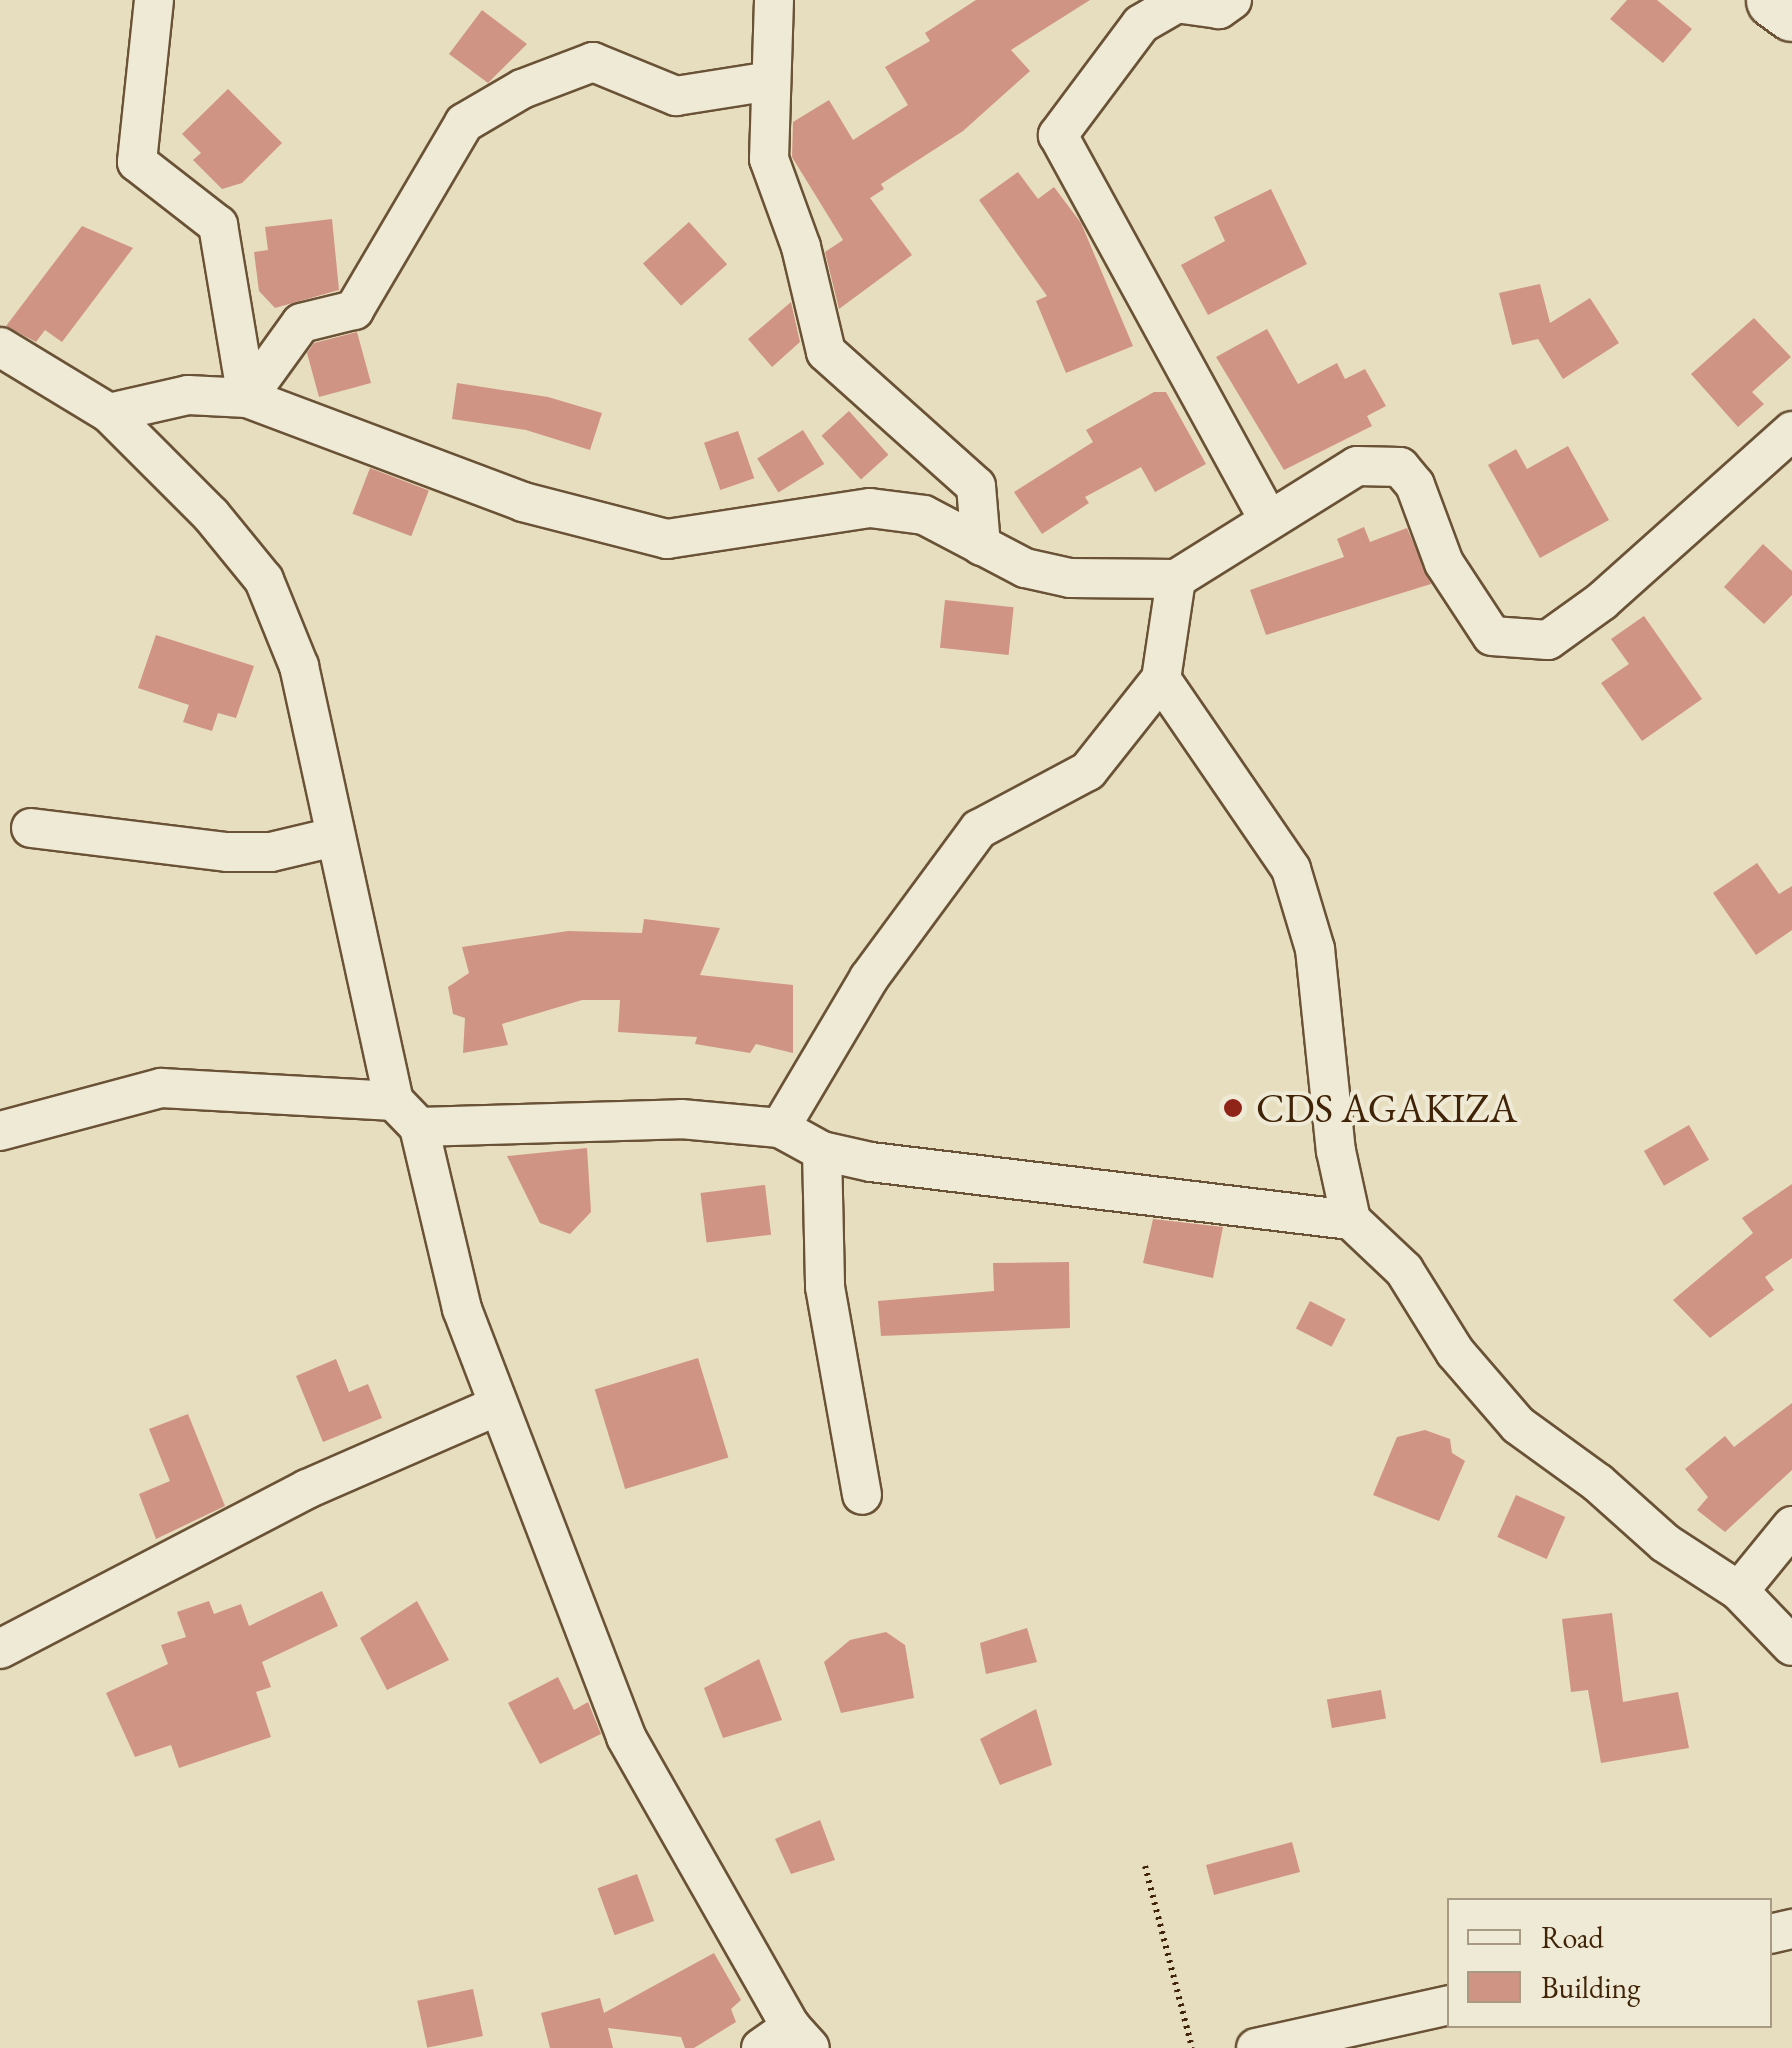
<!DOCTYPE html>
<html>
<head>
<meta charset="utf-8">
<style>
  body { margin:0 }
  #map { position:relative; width:1792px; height:2048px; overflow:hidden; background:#e7debf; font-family:"EB Garamond",serif }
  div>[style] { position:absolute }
  .building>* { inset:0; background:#d09485; transform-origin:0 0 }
  .path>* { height:6px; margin-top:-3px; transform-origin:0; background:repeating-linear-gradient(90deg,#412408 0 2.5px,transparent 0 7.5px) }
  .roads { filter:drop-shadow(2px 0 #6a5236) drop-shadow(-2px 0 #6a5236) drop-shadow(0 2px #6a5236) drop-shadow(0 -2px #6a5236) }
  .street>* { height:38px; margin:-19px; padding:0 19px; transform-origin:19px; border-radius:19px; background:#efead5 }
  .secondary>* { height:55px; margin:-27.5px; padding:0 27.5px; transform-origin:27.5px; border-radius:27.5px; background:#efead5 }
  .dots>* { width:28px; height:28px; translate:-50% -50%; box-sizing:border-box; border:5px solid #efead5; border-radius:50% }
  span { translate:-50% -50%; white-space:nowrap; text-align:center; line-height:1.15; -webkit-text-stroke:8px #efead5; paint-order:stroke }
  .poi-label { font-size:40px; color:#412408 }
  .left { translate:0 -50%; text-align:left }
  .legend { position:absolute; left:1447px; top:1898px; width:325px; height:130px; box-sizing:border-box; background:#efead5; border:2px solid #a99b83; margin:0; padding:12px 18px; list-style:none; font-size:30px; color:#412408 }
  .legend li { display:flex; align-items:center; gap:20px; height:50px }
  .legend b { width:50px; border:2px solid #a99b83 }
</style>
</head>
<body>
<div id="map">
  <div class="building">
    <div style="clip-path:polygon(976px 0,1090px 0,1011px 50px,1030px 71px,963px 131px,881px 184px,884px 189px,870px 198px,912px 255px,839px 309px,825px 252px,843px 240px,792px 157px,793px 122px,829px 100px,853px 140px,908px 105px,885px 67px,930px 41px,925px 33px)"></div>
    <div style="clip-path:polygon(1627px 0,1657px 0,1692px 29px,1663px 63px,1610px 19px)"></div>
    <div style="clip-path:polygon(482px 10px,527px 44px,488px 83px,449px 54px)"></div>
    <div style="clip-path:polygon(228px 89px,282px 143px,242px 183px,222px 189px,193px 160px,201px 153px,182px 134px)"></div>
    <div style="clip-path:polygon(1018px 172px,1038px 199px,1054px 187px,1081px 223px,1133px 346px,1066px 373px,1036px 301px,1047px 296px,979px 200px)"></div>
    <div style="clip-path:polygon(1271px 189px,1307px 264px,1208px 315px,1181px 265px,1225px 241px,1214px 217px)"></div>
    <div style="clip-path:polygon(332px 219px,339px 290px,275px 308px,259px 291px,254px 252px,268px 250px,265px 227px)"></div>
    <div style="left:689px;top:222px;width:57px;height:62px;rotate:48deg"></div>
    <div style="clip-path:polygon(82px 226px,133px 248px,62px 342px,45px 330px,36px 342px,6px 326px)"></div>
    <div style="clip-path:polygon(1540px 284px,1550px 323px,1590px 298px,1619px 343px,1563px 379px,1538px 339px,1512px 345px,1499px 293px)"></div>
    <div style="clip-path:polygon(791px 302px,800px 342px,772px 367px,748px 339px)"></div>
    <div style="clip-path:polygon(1754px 318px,1791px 357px,1752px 392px,1764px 404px,1738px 427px,1691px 374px)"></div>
    <div style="clip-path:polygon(1267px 329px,1298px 384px,1337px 363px,1345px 379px,1365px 369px,1386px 406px,1367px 416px,1372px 426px,1284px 470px,1216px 357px)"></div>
    <div style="clip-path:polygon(357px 332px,371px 383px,319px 397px,307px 353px,314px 343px)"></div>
    <div style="clip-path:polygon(457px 383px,548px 397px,602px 413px,590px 450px,526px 430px,452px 419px)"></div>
    <div style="clip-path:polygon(1154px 392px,1166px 392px,1206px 464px,1155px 492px,1141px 467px,1085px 497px,1089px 503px,1042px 534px,1014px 492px,1093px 442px,1086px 430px)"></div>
    <div style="left:849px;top:411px;width:59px;height:37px;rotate:48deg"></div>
    <div style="left:803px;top:430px;width:40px;height:54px;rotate:58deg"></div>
    <div style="left:738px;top:431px;width:50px;height:36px;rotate:71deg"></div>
    <div style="clip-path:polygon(1568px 446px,1609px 520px,1540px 558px,1488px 465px,1516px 449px,1527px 469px)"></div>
    <div style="left:370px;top:468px;width:63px;height:49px;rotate:21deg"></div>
    <div style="clip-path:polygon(1364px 527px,1370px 542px,1407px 528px,1431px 584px,1266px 635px,1250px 590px,1344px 557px,1337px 539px)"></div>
    <div style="clip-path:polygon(1763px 544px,1792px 571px,1792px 595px,1764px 624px,1724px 587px)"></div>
    <div style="left:945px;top:600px;width:69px;height:48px;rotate:6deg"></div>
    <div style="clip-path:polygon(1644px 616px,1702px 699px,1642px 741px,1601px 683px,1629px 664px,1611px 639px)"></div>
    <div style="clip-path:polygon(156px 635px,254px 666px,236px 718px,218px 713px,212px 731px,183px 722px,189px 705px,138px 688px)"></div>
    <div style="clip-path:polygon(1757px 863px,1779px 894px,1792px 886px,1792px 930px,1756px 955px,1713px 893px)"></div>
    <div style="clip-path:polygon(644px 919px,720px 928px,700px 975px,793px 985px,793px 1053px,756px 1044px,750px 1053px,695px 1044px,697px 1037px,618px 1032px,620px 1000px,582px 1000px,502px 1024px,508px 1045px,463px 1053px,465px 1018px,453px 1014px,448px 987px,469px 973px,462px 947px,568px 931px,642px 933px)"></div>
    <div style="left:1689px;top:1125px;width:40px;height:52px;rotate:60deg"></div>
    <div style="clip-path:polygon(587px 1148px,591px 1212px,570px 1234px,540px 1223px,507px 1156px)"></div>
    <div style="clip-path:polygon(1792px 1184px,1792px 1258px,1765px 1277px,1774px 1290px,1710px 1338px,1673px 1300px,1753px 1233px,1742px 1218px)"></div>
    <div style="left:765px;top:1185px;width:50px;height:65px;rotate:83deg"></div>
    <div style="clip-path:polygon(1153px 1219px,1223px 1227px,1213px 1278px,1143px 1263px)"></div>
    <div style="clip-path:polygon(1069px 1262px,1070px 1328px,881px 1336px,878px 1301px,994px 1291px,993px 1263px)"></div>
    <div style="left:1310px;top:1301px;width:40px;height:31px;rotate:27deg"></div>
    <div style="left:698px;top:1358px;width:104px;height:108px;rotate:73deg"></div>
    <div style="clip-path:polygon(336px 1359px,349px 1392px,368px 1384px,382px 1418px,323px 1442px,296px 1376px)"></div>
    <div style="clip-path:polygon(1792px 1403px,1792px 1470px,1725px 1532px,1697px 1510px,1708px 1497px,1685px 1469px,1725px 1436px,1734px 1447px)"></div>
    <div style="clip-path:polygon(188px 1414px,225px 1506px,156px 1539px,139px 1494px,170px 1481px,149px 1429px)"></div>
    <div style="clip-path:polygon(1425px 1430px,1450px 1439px,1452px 1453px,1465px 1461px,1439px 1521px,1373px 1495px,1397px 1437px)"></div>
    <div style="left:1516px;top:1495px;width:54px;height:46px;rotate:24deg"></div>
    <div style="clip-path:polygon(322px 1591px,338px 1626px,262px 1662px,271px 1687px,256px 1692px,271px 1737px,179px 1768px,171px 1745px,135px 1757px,106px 1693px,168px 1664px,161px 1645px,186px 1637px,177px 1612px,209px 1601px,214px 1614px,241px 1604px,249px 1626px)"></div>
    <div style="clip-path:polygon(417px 1601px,449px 1660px,387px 1690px,360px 1638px)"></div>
    <div style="clip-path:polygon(1612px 1613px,1623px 1702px,1678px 1692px,1689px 1748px,1601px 1763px,1588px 1690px,1571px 1692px,1562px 1619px)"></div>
    <div style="clip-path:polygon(1027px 1628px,1037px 1662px,986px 1674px,980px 1643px)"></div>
    <div style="clip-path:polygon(886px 1632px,905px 1645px,914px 1698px,841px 1713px,824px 1662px,850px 1640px)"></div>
    <div style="clip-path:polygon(759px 1659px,782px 1720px,723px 1738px,704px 1688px)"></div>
    <div style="clip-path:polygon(558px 1677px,574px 1710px,588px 1702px,601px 1734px,540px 1764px,508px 1703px)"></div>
    <div style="left:1381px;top:1690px;width:29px;height:55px;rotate:80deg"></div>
    <div style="clip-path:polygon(1036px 1709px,1052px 1765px,1000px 1785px,980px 1739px)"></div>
    <div style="clip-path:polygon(820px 1820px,835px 1860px,791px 1874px,775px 1839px)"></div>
    <div style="left:1292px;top:1842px;width:31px;height:89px;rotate:75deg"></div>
    <div style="left:637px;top:1874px;width:50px;height:42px;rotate:70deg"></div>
    <div style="clip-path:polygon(714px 1953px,741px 2000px,731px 2009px,736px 2022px,694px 2048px,685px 2048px,681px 2037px,608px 2028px,613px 2048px,550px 2048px,541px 2013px,600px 1998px,604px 2013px)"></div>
    <div style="left:473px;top:1989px;width:48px;height:57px;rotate:78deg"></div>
  </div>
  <div class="path">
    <div style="left:1145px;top:1866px;width:188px;rotate:75.5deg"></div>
  </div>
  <div class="roads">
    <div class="street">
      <div style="left:154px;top:0;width:163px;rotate:96deg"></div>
      <div style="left:137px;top:162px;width:103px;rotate:37.9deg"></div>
      <div style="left:218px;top:225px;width:175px;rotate:80.5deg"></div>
      <div style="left:774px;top:0;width:159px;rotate:91.8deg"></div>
      <div style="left:769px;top:159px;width:94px;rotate:70deg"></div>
      <div style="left:801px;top:247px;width:108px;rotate:76.6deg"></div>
      <div style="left:826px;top:352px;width:201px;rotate:41.8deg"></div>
      <div style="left:976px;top:486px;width:60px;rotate:85.2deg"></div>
      <div style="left:1232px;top:0;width:16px;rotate:145deg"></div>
      <div style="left:1219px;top:9px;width:42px;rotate:-171.9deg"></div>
      <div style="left:1177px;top:3px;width:42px;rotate:149.7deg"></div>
      <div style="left:1141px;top:24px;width:139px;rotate:126.8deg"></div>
      <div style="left:1058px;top:135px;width:435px;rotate:61.3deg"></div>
      <div style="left:0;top:347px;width:127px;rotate:31.2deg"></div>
      <div style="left:109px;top:413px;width:144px;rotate:45deg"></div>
      <div style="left:211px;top:515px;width:84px;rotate:50.8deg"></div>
      <div style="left:264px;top:580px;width:93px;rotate:67.9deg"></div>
      <div style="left:299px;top:666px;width:445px;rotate:77.7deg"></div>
      <div style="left:247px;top:398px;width:92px;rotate:-54.2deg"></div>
      <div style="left:301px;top:323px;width:55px;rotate:-13.8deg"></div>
      <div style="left:354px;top:310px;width:217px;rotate:-59.5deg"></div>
      <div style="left:464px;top:123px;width:67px;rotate:-30.4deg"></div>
      <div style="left:522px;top:89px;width:76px;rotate:-20.8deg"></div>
      <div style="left:593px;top:62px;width:90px;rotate:22.3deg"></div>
      <div style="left:676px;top:96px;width:96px;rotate:-9deg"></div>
      <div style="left:109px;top:413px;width:81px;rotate:-12.8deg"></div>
      <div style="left:188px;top:395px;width:59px;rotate:2.9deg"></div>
      <div style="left:247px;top:398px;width:295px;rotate:20.6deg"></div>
      <div style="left:523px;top:502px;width:149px;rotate:14.4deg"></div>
      <div style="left:667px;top:539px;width:205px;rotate:-8.7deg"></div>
      <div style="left:870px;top:508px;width:54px;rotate:7.4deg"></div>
      <div style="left:924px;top:515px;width:114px;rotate:27.7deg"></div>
      <div style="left:1025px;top:568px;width:46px;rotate:12.5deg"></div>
      <div style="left:1070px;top:578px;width:106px;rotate:0.5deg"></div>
      <div style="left:1176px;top:579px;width:213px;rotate:-32deg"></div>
      <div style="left:1357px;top:466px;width:43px;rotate:1.3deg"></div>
      <div style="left:1400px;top:467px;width:23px;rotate:50deg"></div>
      <div style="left:1415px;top:485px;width:83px;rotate:69.6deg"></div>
      <div style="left:1444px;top:563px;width:87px;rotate:56.7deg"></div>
      <div style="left:1492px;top:636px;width:56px;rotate:4.1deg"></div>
      <div style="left:1548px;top:640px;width:67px;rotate:-35.8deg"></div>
      <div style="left:1602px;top:601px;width:255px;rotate:-41.8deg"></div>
      <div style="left:1176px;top:579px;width:101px;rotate:98.5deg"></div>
      <div style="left:1161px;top:679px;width:230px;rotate:55.6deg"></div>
      <div style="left:1291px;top:869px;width:84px;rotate:73.3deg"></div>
      <div style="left:1315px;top:949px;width:203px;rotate:84.1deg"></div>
      <div style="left:1336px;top:1151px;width:71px;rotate:77.7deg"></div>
      <div style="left:1351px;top:1220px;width:73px;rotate:43.3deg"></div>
      <div style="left:1404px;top:1270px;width:97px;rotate:58.1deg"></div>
      <div style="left:1455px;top:1352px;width:96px;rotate:49.2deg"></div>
      <div style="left:1518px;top:1425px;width:99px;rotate:35.9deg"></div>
      <div style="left:1598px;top:1483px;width:90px;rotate:41.8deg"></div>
      <div style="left:1665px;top:1543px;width:88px;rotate:33deg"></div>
      <div style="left:1739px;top:1591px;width:76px;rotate:46.1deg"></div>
      <div style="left:31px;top:828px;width:197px;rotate:7deg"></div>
      <div style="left:227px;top:852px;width:44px"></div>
      <div style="left:271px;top:852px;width:65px;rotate:-13.4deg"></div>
      <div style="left:419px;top:1127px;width:262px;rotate:-1.7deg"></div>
      <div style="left:681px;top:1119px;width:99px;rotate:5.2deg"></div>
      <div style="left:780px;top:1128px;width:48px;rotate:28.7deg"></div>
      <div style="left:822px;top:1151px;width:50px;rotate:12.7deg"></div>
      <div style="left:871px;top:1162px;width:483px;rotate:6.9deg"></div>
      <div style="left:780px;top:1128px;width:174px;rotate:-59.3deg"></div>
      <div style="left:869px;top:978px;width:185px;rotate:-53.6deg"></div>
      <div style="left:979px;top:829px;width:123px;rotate:-28deg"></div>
      <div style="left:1088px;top:771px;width:117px;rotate:-51.6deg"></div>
      <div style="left:0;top:1131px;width:167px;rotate:-15deg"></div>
      <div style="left:161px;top:1088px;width:233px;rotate:3.2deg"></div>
      <div style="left:394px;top:1101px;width:36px;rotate:46deg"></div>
      <div style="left:419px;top:1127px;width:187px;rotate:76.7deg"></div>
      <div style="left:462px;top:1309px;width:458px;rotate:69deg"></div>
      <div style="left:626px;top:1737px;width:334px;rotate:60.4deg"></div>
      <div style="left:791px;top:2027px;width:28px;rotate:48deg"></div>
      <div style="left:822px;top:1151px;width:136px;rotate:88.7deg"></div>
      <div style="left:825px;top:1287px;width:211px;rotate:79.9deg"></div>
      <div style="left:1739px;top:1591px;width:84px;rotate:-50.8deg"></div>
      <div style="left:0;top:1649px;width:346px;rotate:-27.5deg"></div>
      <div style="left:307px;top:1489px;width:207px;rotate:-23.6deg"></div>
      <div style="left:1770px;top:1934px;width:23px;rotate:-13deg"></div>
      <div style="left:761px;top:2048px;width:37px;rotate:-35deg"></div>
      <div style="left:1256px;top:2048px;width:199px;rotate:-12.5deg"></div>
    </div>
    <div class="secondary">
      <div style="left:1774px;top:0;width:22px;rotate:36deg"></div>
    </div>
  </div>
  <div class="dots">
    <div style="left:1233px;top:1108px;background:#8f2418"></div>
  </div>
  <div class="poi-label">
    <span class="left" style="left:1256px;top:1108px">CDS AGAKIZA</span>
  </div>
  <ul class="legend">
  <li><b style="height:12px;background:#efead5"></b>Road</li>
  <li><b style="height:28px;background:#d09485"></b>Building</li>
  </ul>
</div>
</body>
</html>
